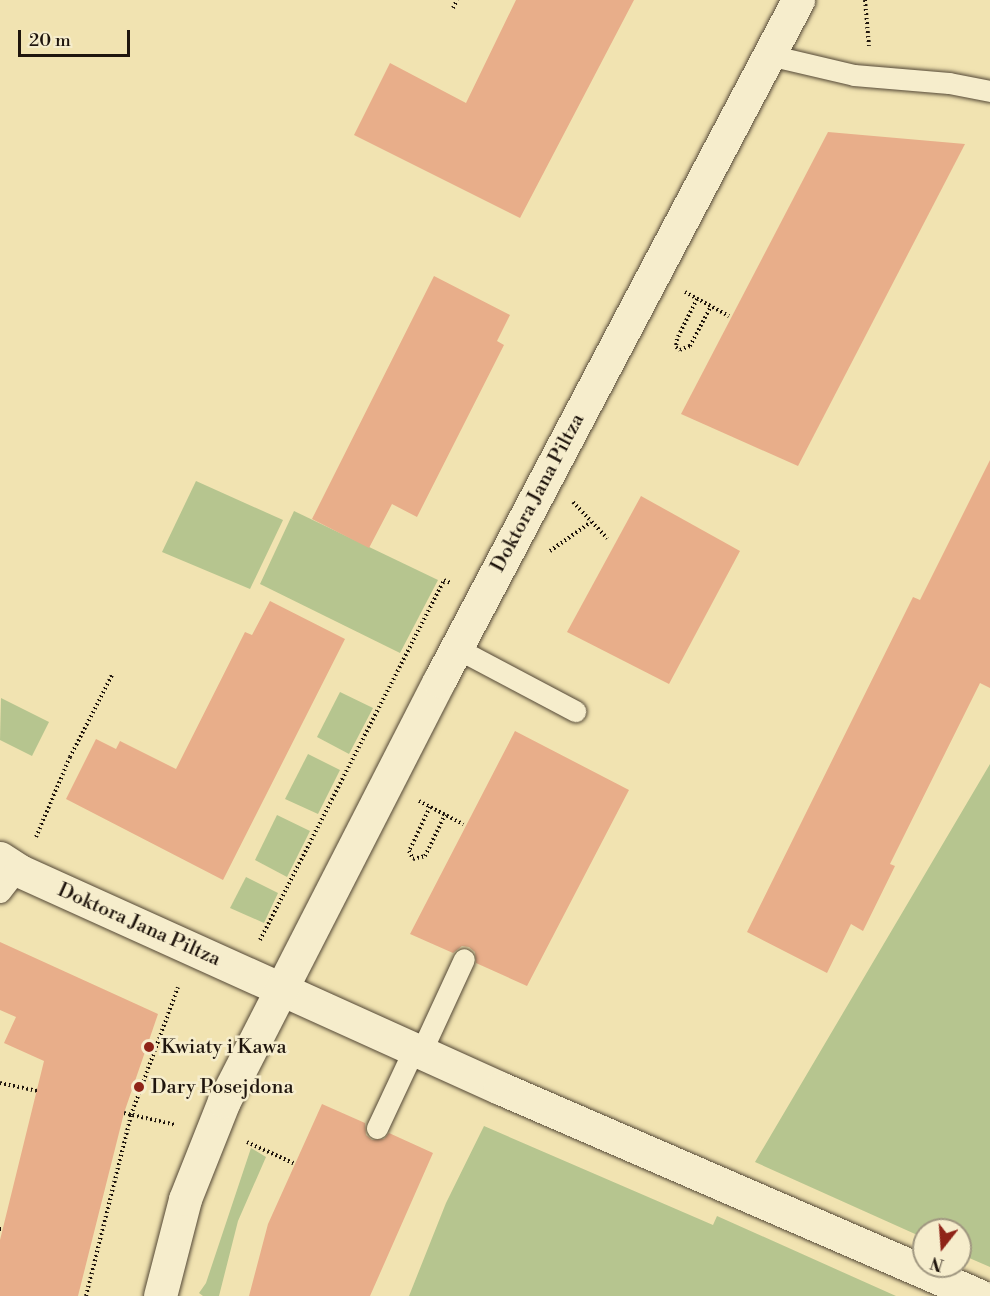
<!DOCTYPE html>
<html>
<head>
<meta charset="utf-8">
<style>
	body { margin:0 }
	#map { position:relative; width:990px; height:1296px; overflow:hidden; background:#f1e3b1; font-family:"Libre Bodoni",serif }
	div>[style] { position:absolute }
	.green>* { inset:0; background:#b6c58f }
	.building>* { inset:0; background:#e8ae8a }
	.path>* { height:4px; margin-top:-2px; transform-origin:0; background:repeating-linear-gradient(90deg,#1f150d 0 1.5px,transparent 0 4.5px) }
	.roads { filter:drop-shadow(0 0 2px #544836) drop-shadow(0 0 2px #544836) }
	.service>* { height:21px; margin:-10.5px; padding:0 10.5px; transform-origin:10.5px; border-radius:10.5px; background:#f6edcc }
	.minor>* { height:33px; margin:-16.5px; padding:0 16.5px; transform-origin:16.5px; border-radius:16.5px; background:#f6edcc }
	.dots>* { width:16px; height:16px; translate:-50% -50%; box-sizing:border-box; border:3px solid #f6edcc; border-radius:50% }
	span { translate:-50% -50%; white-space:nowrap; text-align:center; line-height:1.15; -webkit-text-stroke:5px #f6edcc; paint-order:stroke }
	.street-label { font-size:20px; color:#1f150d }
	.poi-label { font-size:20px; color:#1f150d }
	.left { translate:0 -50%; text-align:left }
	.north { position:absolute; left:912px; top:1218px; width:60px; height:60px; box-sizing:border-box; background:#f6edcc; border:2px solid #a09780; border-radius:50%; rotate:197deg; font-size:16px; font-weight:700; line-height:24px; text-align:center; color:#1f150d }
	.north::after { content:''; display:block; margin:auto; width:21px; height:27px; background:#8f2418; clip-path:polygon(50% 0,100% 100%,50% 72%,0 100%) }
	.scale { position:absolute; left:18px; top:30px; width:112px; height:27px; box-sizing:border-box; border:3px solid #1f150d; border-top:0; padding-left:8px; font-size:18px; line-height:21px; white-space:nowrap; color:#1f150d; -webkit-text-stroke:4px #f6edcc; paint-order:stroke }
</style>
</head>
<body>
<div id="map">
	<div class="green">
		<i style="clip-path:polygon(196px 481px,283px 520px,250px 589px,162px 552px)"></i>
		<i style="clip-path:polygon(294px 511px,438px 580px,400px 653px,260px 584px)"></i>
		<i style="clip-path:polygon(340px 692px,373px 708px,349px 754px,317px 737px)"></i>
		<i style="clip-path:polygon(1px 698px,49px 722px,32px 756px,0 740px)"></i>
		<i style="clip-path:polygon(308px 754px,340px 770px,318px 814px,285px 799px)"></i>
		<i style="clip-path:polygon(990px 764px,990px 1267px,960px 1254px,960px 1230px,924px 1230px,924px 1238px,755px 1162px)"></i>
		<i style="clip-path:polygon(277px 815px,310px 831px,287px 877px,255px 860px)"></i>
		<i style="clip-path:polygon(246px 877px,278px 893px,264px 923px,230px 908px)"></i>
		<i style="clip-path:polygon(484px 1126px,713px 1225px,717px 1216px,896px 1296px,409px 1296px,446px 1203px)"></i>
		<i style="clip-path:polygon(251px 1148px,266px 1157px,238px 1221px,219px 1296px,203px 1296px,199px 1293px,206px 1283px)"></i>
	</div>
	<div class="building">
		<i style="clip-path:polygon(516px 0,634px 0,520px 218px,354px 135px,390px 63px,466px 103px)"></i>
		<i style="clip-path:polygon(828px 132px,965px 144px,798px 466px,681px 414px)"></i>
		<i style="clip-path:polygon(434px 276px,510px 315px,497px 341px,504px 345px,417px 517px,392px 504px,369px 548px,312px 519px)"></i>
		<i style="clip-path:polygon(990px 460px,990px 688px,980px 683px,890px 864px,895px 866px,863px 931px,851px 924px,827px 973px,747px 932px,913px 597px,920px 600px)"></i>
		<i style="clip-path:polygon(641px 496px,740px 551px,669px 684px,567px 632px)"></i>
		<i style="clip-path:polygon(270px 601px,345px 639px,223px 880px,66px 799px,96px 739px,116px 749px,120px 741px,176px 769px,245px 632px,252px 635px)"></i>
		<i style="clip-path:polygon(515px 731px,629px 790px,527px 986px,476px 963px,475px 952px,469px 947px,462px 946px,453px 953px,410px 934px)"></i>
		<i style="clip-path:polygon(0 942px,158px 1014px,124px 1113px,78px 1296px,0 1296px,0 1240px,44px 1061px,4px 1043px,16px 1017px,0 1010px)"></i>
		<i style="clip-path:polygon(322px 1104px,365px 1123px,366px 1135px,372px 1140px,384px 1139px,389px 1133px,433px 1153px,370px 1296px,249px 1296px,268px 1224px)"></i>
	</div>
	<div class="path">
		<i style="left:865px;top:0;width:46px;rotate:85deg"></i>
		<i style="left:453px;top:8px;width:9px;rotate:-63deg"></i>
		<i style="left:685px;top:292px;width:50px;rotate:28.6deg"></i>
		<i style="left:697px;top:299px;width:45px;rotate:116.6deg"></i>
		<i style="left:677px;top:339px;width:8px;rotate:97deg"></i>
		<i style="left:676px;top:347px;width:5px;rotate:37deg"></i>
		<i style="left:680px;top:350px;width:11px;rotate:-22deg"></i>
		<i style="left:690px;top:346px;width:45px;rotate:-62.3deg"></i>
		<i style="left:573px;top:502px;width:50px;rotate:46.6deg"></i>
		<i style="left:550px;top:551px;width:50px;rotate:-35.3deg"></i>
		<i style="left:419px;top:801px;width:50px;rotate:27.6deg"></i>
		<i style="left:430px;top:807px;width:49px;rotate:115.5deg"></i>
		<i style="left:409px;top:851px;width:9px;rotate:63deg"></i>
		<i style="left:413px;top:859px;width:12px;rotate:-14deg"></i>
		<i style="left:425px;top:856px;width:46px;rotate:-64deg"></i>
		<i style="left:36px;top:837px;width:87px;rotate:-67deg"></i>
		<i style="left:70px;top:757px;width:92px;rotate:-62.9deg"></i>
		<i style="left:260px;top:940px;width:404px;rotate:-62.9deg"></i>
		<i style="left:444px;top:580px;width:8px;rotate:23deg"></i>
		<i style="left:0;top:1083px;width:38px;rotate:12deg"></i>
		<i style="left:124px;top:1113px;width:53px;rotate:13deg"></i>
		<i style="left:247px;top:1142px;width:51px;rotate:24.5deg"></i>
		<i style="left:0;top:1229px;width:3px"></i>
		<i style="left:86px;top:1296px;width:187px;rotate:-76deg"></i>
		<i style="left:131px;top:1115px;width:136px;rotate:-69.8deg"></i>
	</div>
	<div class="roads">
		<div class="service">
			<i style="left:769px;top:55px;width:87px;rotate:13.2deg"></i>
			<i style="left:854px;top:75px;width:95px;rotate:4.8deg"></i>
			<i style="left:949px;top:83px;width:42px;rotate:11deg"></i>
			<i style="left:456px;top:648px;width:135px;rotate:27.9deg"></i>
			<i style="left:0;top:892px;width:29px;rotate:-52deg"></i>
			<i style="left:421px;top:1052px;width:102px;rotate:-65.2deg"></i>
			<i style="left:377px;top:1128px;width:87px;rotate:-64.9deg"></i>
		</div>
		<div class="minor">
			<i style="left:0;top:858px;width:24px;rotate:33deg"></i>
			<i style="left:20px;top:871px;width:527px;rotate:24.33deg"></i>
			<i style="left:500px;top:1088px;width:523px;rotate:23.43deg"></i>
			<i style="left:160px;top:1296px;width:100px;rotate:-75.5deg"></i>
			<i style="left:185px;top:1199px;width:105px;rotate:-68.3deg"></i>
			<i style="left:224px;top:1101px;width:472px;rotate:-62.9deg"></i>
			<i style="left:439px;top:681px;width:770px;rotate:-62.2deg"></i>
		</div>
	</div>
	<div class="dots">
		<i style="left:149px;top:1047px;background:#8f2418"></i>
		<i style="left:139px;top:1087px;background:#8f2418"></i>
	</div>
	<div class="street-label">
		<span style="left:538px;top:493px;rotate:-62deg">Doktora Jana Piltza</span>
		<span style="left:139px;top:925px;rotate:24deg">Doktora Jana Piltza</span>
	</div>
	<div class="poi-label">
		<span class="left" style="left:161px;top:1047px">Kwiaty i Kawa</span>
		<span class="left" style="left:151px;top:1087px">Dary Posejdona</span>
	</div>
	<div class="north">N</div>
	<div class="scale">20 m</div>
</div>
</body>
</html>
